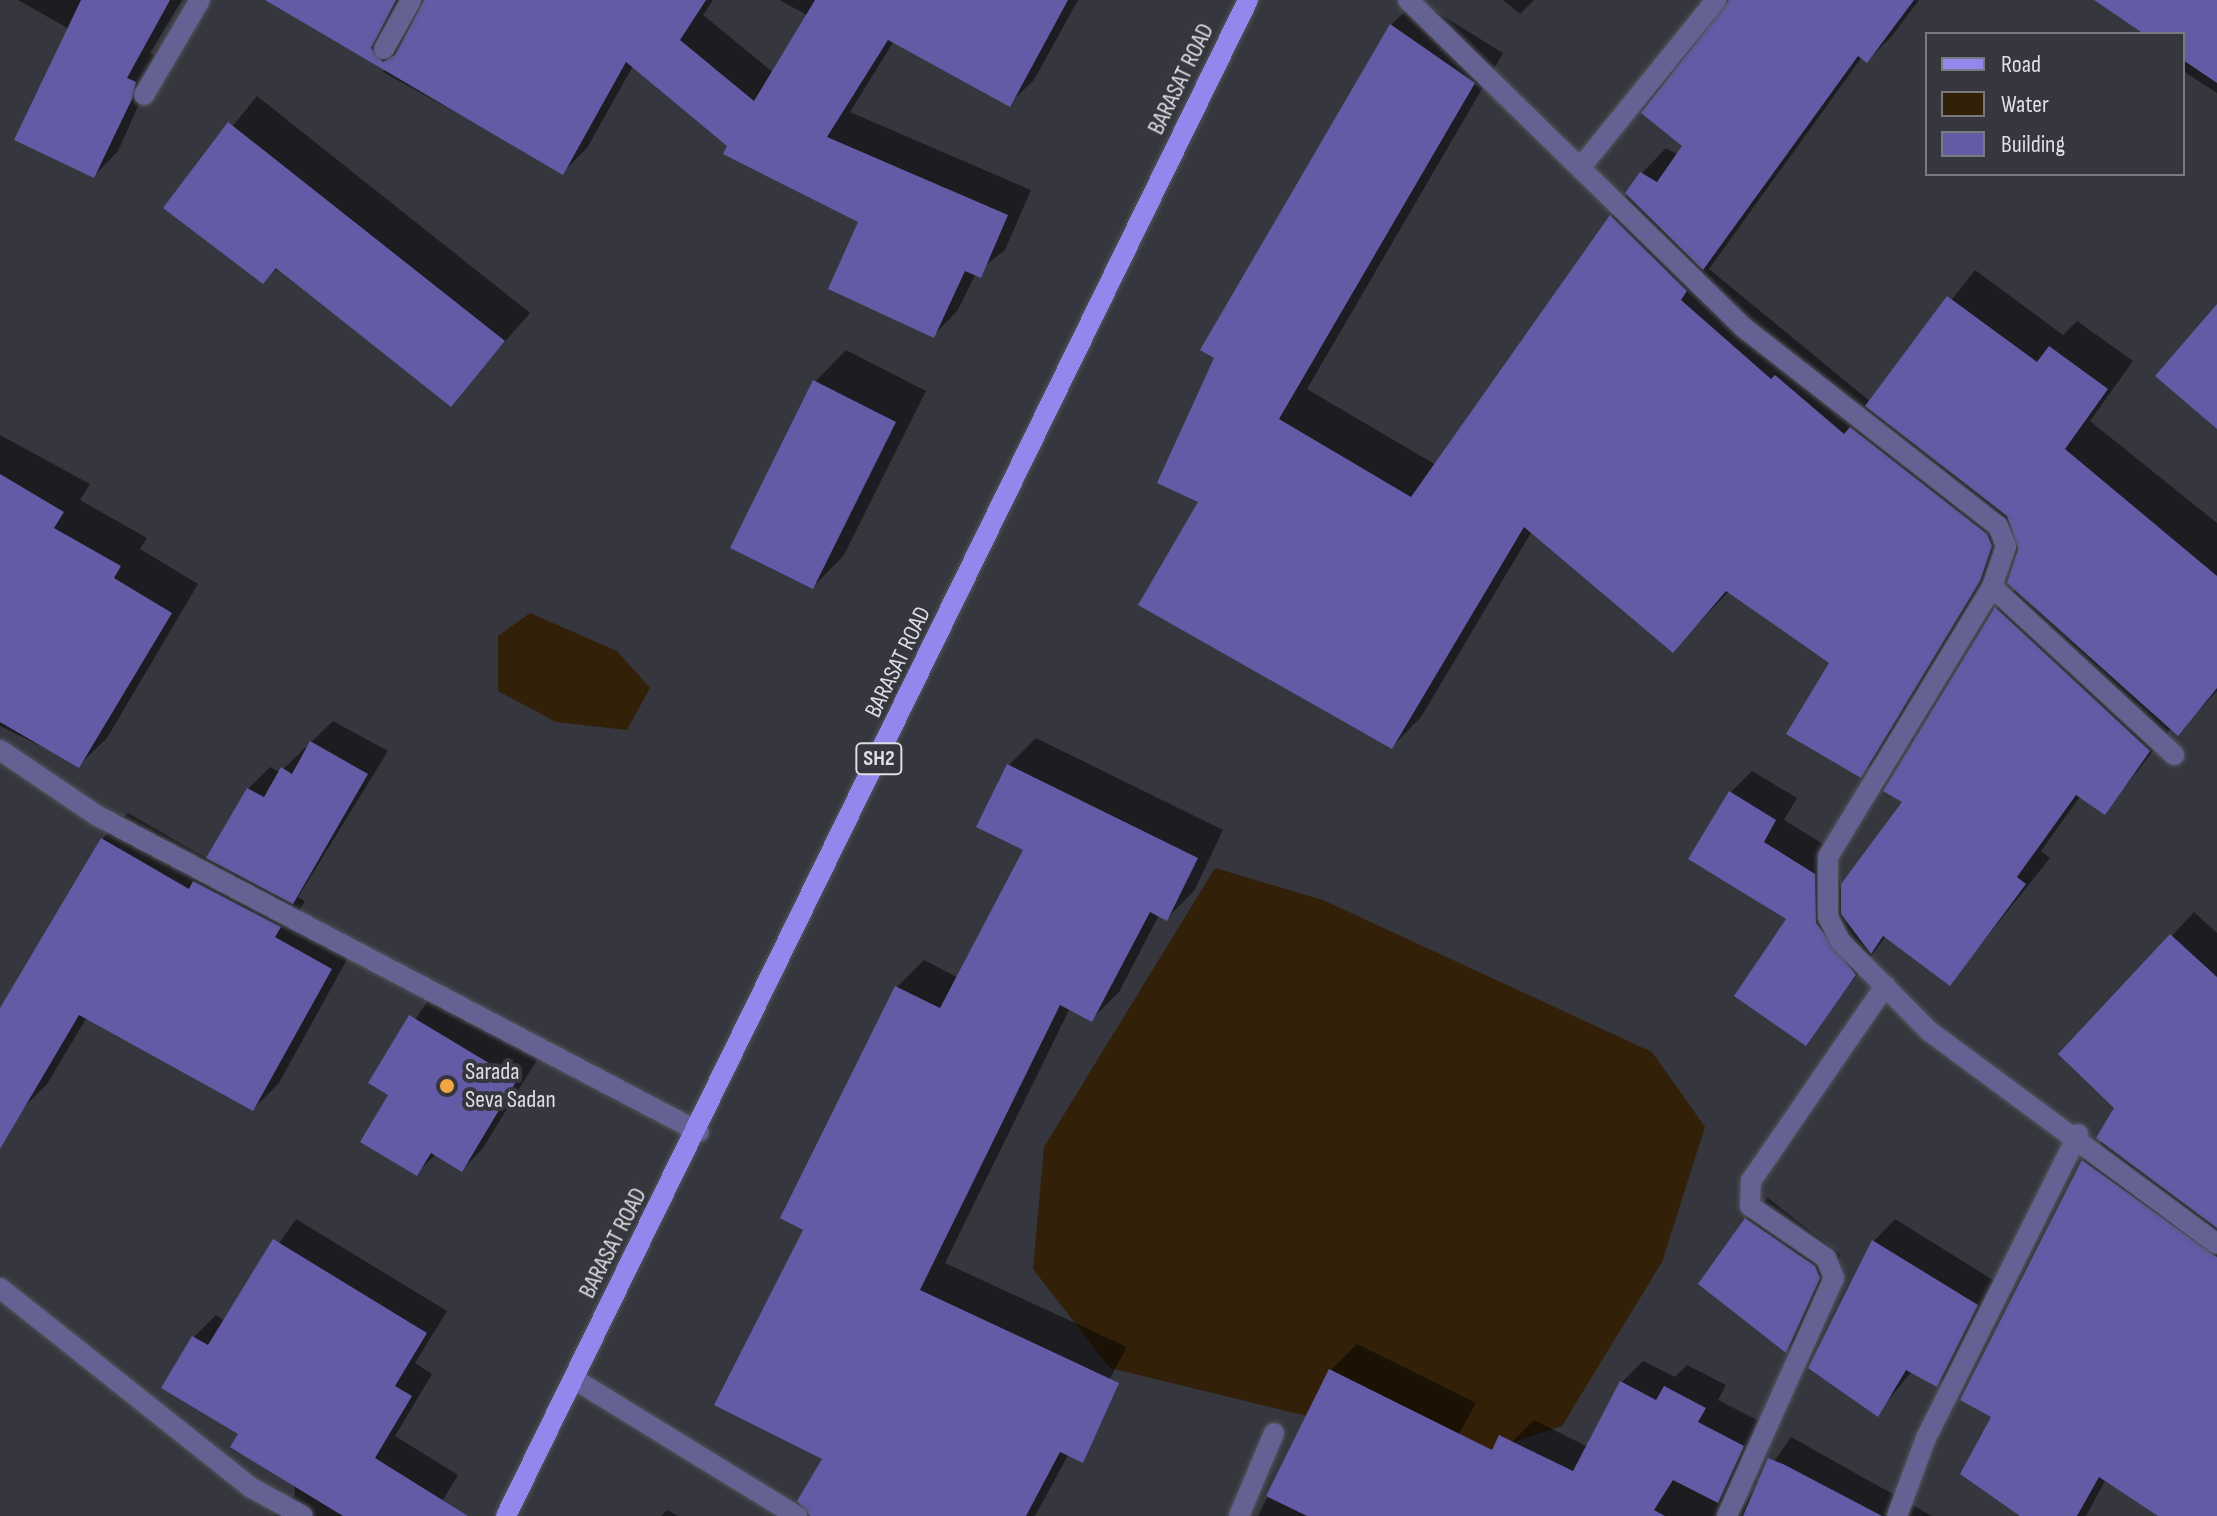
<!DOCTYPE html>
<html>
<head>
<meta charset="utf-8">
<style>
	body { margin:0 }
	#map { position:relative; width:2217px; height:1516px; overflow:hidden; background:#36363e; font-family:"Sofia Sans Condensed",sans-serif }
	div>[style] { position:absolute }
	.water>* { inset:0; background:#332009 }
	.shadow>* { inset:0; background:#0007 }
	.building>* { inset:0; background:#645ba6 }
	.roads { filter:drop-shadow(0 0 2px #54545c) drop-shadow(0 0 2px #54545c) }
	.street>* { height:20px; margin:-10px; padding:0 10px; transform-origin:10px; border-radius:10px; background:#646193 }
	.primary>* { height:20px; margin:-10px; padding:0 10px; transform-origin:10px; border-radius:10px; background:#9287ed }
	.dots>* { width:22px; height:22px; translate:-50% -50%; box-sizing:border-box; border:4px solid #36363e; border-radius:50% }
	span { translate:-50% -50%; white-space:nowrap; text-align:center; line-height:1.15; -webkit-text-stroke:8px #36363e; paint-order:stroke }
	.shield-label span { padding:2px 6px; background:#36363e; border:2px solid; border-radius:6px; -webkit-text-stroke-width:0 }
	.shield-label { font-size:22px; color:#dedee4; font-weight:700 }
	.street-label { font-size:24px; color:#dedee4 }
	.poi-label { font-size:24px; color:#dedee4 }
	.left { translate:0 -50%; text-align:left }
	.legend { position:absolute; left:1925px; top:32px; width:260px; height:144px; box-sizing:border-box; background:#36363e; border:2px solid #797980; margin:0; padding:10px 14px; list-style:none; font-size:24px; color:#dedee4 }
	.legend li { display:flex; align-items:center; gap:16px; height:40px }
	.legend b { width:40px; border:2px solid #797980 }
</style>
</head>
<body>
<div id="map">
	<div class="water">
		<i style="clip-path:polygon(530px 613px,617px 651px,650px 688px,627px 730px,556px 722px,498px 691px,498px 636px)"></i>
		<i style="clip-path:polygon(1215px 868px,1323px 900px,1652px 1052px,1705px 1127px,1662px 1262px,1562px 1426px,1471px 1456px,1110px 1368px,1033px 1269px,1044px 1147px)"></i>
	</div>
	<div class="shadow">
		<i style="clip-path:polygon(18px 0,182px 0,150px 53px,160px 57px,118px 151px,94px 176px,69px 29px)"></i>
		<i style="clip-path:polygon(278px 0,406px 0,396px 17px,403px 37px,424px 0,713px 0,703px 15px,774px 73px,809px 16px,779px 0,1078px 0,1034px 80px,1009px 104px,894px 41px,850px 112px,1031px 190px,1005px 250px,976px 273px,958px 310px,934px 335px,861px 221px,730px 145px,633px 66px,587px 148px,563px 172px,383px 72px,386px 66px)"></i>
		<i style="clip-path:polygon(1417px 0,1503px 53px,1307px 389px,1436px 465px,1642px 173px,1666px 148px,1678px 155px,1685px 145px,1735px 0,1919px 0,1892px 36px,1867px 61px,1862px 57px,1709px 269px,1871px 402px,1975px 270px,2063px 335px,2077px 321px,2133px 361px,2090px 421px,2217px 523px,2217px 691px,2178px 733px,2172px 727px,2105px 812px,2081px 795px,2041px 851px,2050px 858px,1950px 983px,1886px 936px,1806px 1043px,1789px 919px,1730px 793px,1752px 771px,1797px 798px,1784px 820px,1836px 852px,1843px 908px,1905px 802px,1996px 609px,2016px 589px,2015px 533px,1890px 745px,1861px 775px,1831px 662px,1729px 591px,1672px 651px,1532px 531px,1421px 717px,1392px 747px,1201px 501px,1391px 25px)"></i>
		<i style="clip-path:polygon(1503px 0,1534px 0,1520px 14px)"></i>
		<i style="clip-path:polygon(2097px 0,2217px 0,2217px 93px,2183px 71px,2183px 34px,2148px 34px)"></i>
		<i style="clip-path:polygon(257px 96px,530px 313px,451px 404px,278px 267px,263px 282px,166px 208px)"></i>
		<i style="clip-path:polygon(846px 350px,926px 391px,844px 555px,813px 587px,815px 382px)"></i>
		<i style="clip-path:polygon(0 435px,90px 484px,80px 500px,147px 538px,140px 549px,198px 584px,107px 738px,79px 765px,0 726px)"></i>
		<i style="clip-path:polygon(333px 721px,388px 751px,298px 897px,305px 901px,299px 911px,356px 943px,279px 1083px,253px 1109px,87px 1017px,47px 1084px,21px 1110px,0 1097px,0 1012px,102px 839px,128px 813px,208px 859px,248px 789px,270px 767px,280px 772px)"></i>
		<i style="clip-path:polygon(1036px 738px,1223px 830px,1194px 891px,1167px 918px,1159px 915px,1119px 992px,1092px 1019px,1070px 1008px,945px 1263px,1127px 1347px,1035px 1516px,825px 1516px,805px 1229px,897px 987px,924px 960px,959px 978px,1026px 849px,1009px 765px)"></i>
		<i style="clip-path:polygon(2194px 912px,2217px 933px,2217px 1516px,2161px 1516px,2106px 1479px,2086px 1516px,2024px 1516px,1994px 1416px,2083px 1161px,2103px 1141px,2117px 1108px,2061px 1054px)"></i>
		<i style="clip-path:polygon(433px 994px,538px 1058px,483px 1148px,462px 1170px,436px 1154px,417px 1173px,391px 1094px,371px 1082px)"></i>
		<i style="clip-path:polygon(1768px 1198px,1841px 1255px,1807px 1329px,1786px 1351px,1746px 1219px)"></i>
		<i style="clip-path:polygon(296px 1219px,447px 1311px,415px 1363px,432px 1374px,395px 1436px,458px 1475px,433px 1516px,274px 1516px,295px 1495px,294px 1484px,241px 1434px,164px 1387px,194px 1337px,216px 1315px,225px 1321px)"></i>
		<i style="clip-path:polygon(1895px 1219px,1998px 1283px,1958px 1363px,1937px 1385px,1912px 1371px,1877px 1414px,1810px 1368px,1874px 1241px)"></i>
		<i style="clip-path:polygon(1357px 1344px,1476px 1403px,1413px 1516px,1258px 1516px,1330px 1371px)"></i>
		<i style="clip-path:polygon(1643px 1361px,1675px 1377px,1687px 1365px,1726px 1385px,1718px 1400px,1765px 1424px,1736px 1488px,1743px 1507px,1791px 1437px,1932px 1516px,1483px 1516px,1512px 1442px,1534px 1420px,1588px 1447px,1622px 1382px)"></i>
		<i style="clip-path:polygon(667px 1510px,678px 1516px,661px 1516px)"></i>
	</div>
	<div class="building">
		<i style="clip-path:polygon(81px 0,170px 0,127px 78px,136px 82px,132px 99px,94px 178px,14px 140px)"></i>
		<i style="clip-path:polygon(265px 0,396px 0,371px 48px,383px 62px,395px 55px,424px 0,706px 0,680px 40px,754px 101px,815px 0,1068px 0,1010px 107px,888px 40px,827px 137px,1008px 215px,981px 278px,965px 271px,934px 338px,828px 289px,858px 222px,723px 154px,727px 146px,626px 62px,563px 175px)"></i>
		<i style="clip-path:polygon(1729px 0,1914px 0,1867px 63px,1858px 56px,1703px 270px,1625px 193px,1640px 172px,1657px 182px,1682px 146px,1641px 113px)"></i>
		<i style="clip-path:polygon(2094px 0,2217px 0,2217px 83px,2183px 60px,2183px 34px,2144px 34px)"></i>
		<i style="clip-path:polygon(1390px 24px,1475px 83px,1279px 419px,1411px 497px,1610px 215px,1687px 291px,1681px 300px,1771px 379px,1775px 375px,1844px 434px,1850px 427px,1987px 534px,1992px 546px,1980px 581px,1861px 778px,1786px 734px,1829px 663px,1726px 591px,1673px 653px,1524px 527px,1392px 749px,1138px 605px,1198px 502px,1157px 483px,1214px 358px,1200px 350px)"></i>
		<i style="clip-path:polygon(228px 122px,505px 341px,451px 407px,276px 268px,263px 284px,163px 208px)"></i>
		<i style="clip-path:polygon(1947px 296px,2037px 362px,2049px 346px,2108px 389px,2065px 449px,2217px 576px,2217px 688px,2178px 736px,2007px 583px,2018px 549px,2007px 516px,1865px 406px)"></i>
		<i style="clip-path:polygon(2217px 304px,2217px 429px,2155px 376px)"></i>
		<i style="clip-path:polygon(813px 380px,896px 422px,813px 589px,730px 548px)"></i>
		<i style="clip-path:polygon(0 474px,64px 512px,54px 528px,121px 566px,114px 578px,172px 613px,79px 768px,0 722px)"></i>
		<i style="clip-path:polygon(1995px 607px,2150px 751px,2105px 815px,2076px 795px,2017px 877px,2026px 884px,1950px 986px,1883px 936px,1871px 954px,1841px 914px,1841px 884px,1902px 802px,1883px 791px)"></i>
		<i style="clip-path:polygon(310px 741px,368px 774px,293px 904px,206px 858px,247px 788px,264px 797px,281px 767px,292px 774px)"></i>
		<i style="clip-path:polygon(1007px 764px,1198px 858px,1167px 921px,1150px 912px,1092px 1022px,1060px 1005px,920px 1290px,1119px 1383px,1083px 1463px,1060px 1452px,1026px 1516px,810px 1516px,797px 1501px,822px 1459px,714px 1405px,803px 1230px,780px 1218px,895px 986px,940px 1008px,1023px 850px,976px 827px)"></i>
		<i style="clip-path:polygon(1729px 791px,1776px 820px,1764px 842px,1815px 874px,1816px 923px,1856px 975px,1806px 1046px,1734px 996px,1786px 919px,1688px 859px)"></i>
		<i style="clip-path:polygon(101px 838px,189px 889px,193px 881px,281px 927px,275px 937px,332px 969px,253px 1111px,79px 1015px,0 1149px,0 1008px)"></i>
		<i style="clip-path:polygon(2170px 934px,2217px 977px,2217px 1228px,2096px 1138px,2114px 1108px,2058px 1054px)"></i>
		<i style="clip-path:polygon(409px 1015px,517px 1080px,462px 1172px,431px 1153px,417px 1176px,360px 1142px,388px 1095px,368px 1083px)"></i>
		<i style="clip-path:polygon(2082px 1160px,2217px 1257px,2217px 1516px,2158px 1516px,2099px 1477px,2077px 1516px,2020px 1516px,1960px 1474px,1991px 1417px,1960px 1400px)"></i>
		<i style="clip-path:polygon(1745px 1218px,1815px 1266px,1820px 1278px,1786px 1353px,1698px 1284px)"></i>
		<i style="clip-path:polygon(273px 1239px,427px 1333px,395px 1386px,412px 1396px,375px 1458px,468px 1516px,343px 1516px,230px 1447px,238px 1434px,161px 1388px,192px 1336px,208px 1345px)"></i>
		<i style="clip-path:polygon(1872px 1240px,1978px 1305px,1937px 1387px,1906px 1370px,1878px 1417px,1808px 1368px)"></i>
		<i style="clip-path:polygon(1329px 1369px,1492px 1450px,1499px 1435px,1573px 1471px,1620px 1381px,1656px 1400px,1664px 1386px,1706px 1408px,1698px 1422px,1744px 1446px,1718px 1503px,1673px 1480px,1654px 1510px,1665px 1516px,1307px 1516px,1266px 1496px)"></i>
		<i style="clip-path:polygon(1768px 1458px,1785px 1465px,1882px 1516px,1743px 1516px)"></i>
	</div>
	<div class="roads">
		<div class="street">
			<i style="left:1408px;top:0;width:468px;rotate:44.3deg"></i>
			<i style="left:1743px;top:327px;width:323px;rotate:38deg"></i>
			<i style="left:1998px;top:526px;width:22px;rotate:68deg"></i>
			<i style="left:2006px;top:546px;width:43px;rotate:108.9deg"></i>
			<i style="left:1992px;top:587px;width:316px;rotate:121.3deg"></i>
			<i style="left:1828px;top:857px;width:60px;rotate:90deg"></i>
			<i style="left:1828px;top:917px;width:27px;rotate:63deg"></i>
			<i style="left:1840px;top:941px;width:127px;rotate:45.3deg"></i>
			<i style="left:1929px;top:1031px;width:358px;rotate:36.5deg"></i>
			<i style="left:384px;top:49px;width:56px;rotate:-61.1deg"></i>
			<i style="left:144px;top:95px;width:110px;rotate:-59.5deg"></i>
			<i style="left:1581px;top:167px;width:215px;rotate:-51deg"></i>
			<i style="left:1992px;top:587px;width:248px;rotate:42.7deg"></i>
			<i style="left:0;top:750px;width:116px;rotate:34.1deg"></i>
			<i style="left:96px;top:815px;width:681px;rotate:27.73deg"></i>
			<i style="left:0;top:1288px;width:320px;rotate:38.5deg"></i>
			<i style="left:250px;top:1487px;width:60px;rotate:28.7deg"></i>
			<i style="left:574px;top:1379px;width:262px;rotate:31.6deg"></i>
			<i style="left:1239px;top:1516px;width:90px;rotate:-67.1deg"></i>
			<i style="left:1727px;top:1516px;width:261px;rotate:-65.8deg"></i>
			<i style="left:1834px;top:1278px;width:22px;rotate:-112deg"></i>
			<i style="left:1826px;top:1258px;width:92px;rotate:-145.6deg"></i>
			<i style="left:1750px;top:1206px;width:25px;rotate:-88deg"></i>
			<i style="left:1751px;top:1181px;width:237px;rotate:-55.5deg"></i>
			<i style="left:1897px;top:1516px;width:83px;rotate:-69.6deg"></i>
			<i style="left:1926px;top:1438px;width:340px;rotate:-63.4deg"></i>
		</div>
		<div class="primary">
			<i style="left:506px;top:1516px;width:1688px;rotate:-63.92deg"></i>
		</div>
	</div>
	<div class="dots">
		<i style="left:447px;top:1086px;background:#f2a541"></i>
	</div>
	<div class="shield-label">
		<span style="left:879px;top:759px">SH2</span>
	</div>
	<div class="street-label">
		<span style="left:1181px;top:79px;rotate:-64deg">BARASAT ROAD</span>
		<span style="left:898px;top:662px;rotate:-64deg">BARASAT ROAD</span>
		<span style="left:613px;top:1243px;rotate:-63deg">BARASAT ROAD</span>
	</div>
	<div class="poi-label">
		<span class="left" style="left:465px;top:1086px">Sarada<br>Seva Sadan</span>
	</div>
	<ul class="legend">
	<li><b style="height:10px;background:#9287ed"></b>Road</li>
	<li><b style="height:22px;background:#332009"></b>Water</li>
	<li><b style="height:22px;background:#645ba6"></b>Building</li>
	</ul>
</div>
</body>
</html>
